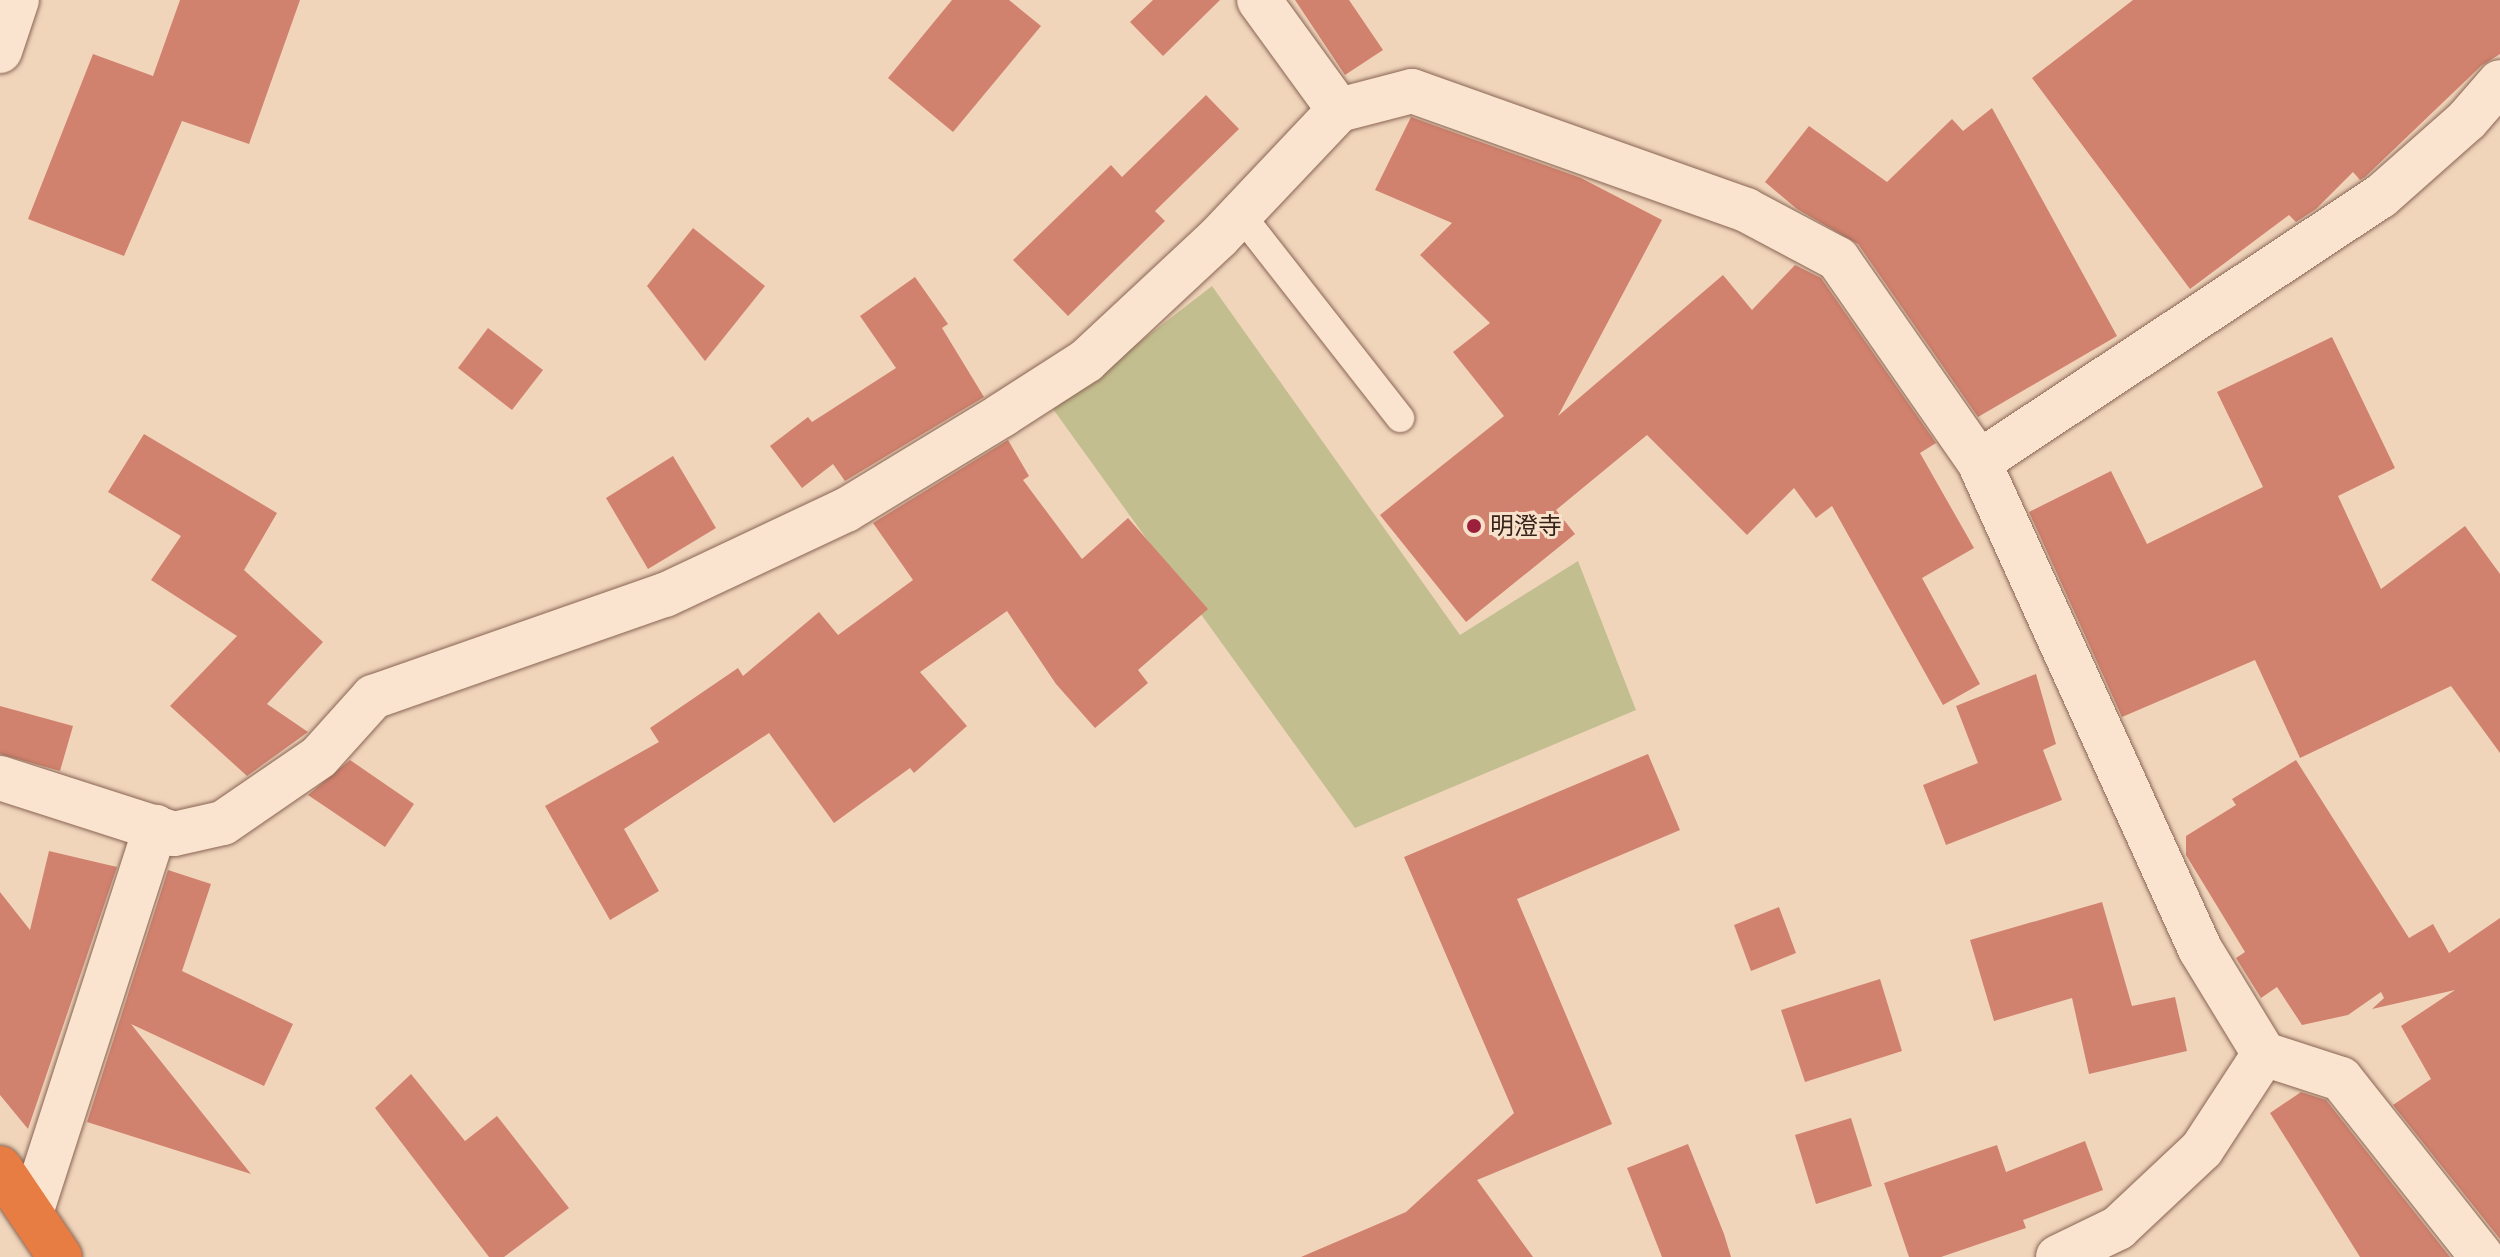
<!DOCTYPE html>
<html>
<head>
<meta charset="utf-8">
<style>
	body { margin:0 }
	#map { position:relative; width:2500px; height:1257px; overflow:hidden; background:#f0d5bb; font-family:Lora,"Noto Sans JP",serif }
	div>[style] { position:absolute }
	.cemetery>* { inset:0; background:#c3be8f }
	.building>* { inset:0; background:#d1826e }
	.roads { filter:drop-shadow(0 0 2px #896554) drop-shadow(0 0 2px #896554) }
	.lane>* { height:28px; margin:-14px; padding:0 14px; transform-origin:14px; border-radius:14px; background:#fbe4cf }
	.street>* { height:44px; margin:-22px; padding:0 22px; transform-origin:22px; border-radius:22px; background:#fbe4cf }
	.highway>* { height:44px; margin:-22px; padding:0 22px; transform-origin:22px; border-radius:22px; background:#e87d44 }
	.dots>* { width:22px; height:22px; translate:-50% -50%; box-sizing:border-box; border:4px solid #f7e1cb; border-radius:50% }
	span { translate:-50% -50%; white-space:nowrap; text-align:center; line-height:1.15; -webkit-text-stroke:6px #f7e1cb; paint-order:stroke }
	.poi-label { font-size:24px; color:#37221a }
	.left { translate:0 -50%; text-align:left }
</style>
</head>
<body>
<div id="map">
	<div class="cemetery">
		<i style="clip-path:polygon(1212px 286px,1460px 635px,1578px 561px,1636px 710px,1355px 828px,1053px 409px)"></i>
	</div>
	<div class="building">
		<i style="clip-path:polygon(180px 0,300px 0,249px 144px,182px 121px,124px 256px,28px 219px,93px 54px,153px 76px)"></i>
		<i style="clip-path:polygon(952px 0,1009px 0,1041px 26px,953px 132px,888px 78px)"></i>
		<i style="clip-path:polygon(1153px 0,1220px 0,1163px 56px,1130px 22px)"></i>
		<i style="clip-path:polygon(1295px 0,1349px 0,1383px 50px,1345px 75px)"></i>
		<i style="clip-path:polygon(2133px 0,2500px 0,2500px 54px,2481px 66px,2365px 177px,2360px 180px,2353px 172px,2316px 209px,2296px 222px,2289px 215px,2190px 289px,2032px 78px)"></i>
		<i style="clip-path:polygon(1206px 95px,1239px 129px,1155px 211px,1165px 221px,1068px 316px,1013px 260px,1111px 165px,1122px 177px)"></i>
		<i style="clip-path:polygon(1992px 108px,2117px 336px,1978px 417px,1858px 244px,1797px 209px,1765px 182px,1809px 126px,1887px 182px,1952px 119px,1963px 131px)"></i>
		<i style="clip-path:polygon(1411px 117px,1581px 178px,1662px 220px,1558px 416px,1723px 275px,1752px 310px,1795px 265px,1821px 278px,1936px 443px,1920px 453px,1974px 548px,1922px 578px,1980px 684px,1943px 705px,1832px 506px,1816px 518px,1794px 488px,1747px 535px,1647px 435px,1556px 510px,1575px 534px,1466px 622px,1380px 515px,1504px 416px,1453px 352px,1490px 323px,1420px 255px,1452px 223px,1375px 190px)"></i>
		<i style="clip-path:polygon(693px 228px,765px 286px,705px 361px,647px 286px)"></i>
		<i style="clip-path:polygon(915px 277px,948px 324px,942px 328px,984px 397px,845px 481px,833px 464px,802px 488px,770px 446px,808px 417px,812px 422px,896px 368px,860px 316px)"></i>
		<i style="clip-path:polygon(488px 328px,543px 370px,512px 410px,458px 368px)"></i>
		<i style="clip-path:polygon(2332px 337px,2395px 468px,2338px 496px,2381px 589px,2465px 526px,2500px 574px,2500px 753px,2451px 686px,2300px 758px,2255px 660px,2122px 717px,2029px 512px,2111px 471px,2147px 544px,2263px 487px,2217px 392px)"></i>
		<i style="clip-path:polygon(144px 434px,277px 513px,244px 570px,323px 642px,267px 704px,308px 732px,247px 776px,170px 706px,237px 636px,151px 580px,181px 536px,108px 492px)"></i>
		<i style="clip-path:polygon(1008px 440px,1029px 476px,1023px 480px,1082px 559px,1128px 518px,1208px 609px,1138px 670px,1148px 683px,1095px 728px,1056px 684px,1007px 611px,920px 672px,967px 726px,914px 773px,910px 768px,834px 823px,769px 733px,624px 829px,659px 891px,610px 920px,545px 806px,659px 742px,650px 728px,738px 668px,743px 676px,819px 612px,838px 635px,913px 580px,873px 523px)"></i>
		<i style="clip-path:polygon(673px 456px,716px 528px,648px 569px,606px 498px)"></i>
		<i style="clip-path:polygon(2036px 674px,2056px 744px,2043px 750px,2062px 800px,1946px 845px,1923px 785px,1978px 763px,1956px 706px)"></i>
		<i style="clip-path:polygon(0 706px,73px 726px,60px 771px,0 754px)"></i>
		<i style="clip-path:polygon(1648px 754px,1680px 830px,1517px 899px,1612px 1124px,1477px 1180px,1533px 1257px,1301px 1257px,1406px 1212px,1514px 1113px,1404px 857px)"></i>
		<i style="clip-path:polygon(350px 760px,414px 804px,385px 847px,308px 795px)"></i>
		<i style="clip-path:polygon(2296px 760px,2409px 938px,2433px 924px,2449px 953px,2500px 918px,2500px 1239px,2393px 1105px,2431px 1079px,2401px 1026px,2455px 990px,2372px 1009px,2384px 998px,2381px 992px,2348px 1015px,2302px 1025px,2277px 987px,2261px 998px,2236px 958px,2245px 952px,2186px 855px,2186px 836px,2236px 805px,2232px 799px)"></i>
		<i style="clip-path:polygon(49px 851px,117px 867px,28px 1129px,0 1095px,0 892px,30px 930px)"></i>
		<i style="clip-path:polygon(168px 870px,211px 884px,182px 971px,293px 1024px,264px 1086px,131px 1024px,251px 1174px,87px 1122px)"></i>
		<i style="clip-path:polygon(2102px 902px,2132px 1006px,2175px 997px,2187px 1051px,2089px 1074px,2072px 998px,1994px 1021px,1970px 940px)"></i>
		<i style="clip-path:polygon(1779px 907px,1796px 953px,1751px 971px,1734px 925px)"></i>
		<i style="clip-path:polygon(1880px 979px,1902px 1051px,1805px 1082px,1781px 1010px)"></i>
		<i style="clip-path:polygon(411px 1074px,465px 1141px,497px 1116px,569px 1208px,504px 1257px,489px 1257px,375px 1108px)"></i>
		<i style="clip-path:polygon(2301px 1092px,2326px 1100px,2450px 1257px,2360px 1257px,2270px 1113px)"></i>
		<i style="clip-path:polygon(1851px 1118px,1872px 1186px,1816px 1204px,1795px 1135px)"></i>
		<i style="clip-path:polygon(2085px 1141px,2103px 1190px,2023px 1220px,2026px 1228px,1941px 1257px,1909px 1257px,1884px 1183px,1997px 1145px,2006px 1172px)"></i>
		<i style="clip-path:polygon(1688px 1144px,1724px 1234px,1731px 1257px,1662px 1257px,1627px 1168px)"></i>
	</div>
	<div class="roads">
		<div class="lane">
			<i style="left:1241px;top:215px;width:258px;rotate:51.9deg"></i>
		</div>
		<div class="street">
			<i style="left:1259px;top:0;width:136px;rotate:54deg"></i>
			<i style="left:0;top:51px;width:54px;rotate:-71.6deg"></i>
			<i style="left:1979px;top:462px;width:481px;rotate:-33.5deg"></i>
			<i style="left:2380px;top:197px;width:116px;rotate:-41.5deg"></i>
			<i style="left:2467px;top:120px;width:50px;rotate:-49deg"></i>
			<i style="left:0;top:778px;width:183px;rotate:17.8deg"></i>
			<i style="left:174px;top:834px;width:50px;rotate:-12.7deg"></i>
			<i style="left:223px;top:823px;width:116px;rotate:-34.5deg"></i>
			<i style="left:319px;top:757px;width:81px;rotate:-48deg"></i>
			<i style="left:373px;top:697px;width:309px;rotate:-19.3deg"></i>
			<i style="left:665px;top:595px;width:200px;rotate:-25.2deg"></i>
			<i style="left:846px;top:510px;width:183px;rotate:-31.3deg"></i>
			<i style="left:1002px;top:415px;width:100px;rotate:-32.7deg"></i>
			<i style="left:1086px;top:361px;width:180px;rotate:-43deg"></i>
			<i style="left:1218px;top:238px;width:176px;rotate:-46.6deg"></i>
			<i style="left:1339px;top:110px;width:75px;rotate:-14.6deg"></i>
			<i style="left:1412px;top:91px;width:355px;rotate:19.6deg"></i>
			<i style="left:1746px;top:210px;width:104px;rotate:28deg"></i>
			<i style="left:1838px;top:259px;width:247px;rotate:55.2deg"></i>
			<i style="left:1979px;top:462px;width:535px;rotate:65.59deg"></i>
			<i style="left:2200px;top:949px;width:123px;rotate:58.6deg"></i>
			<i style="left:2264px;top:1054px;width:81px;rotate:18deg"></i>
			<i style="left:2341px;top:1079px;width:227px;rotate:51.6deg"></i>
			<i style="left:31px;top:1213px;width:406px;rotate:-72.1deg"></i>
			<i style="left:2058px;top:1257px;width:67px;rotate:-25.8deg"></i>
			<i style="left:2118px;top:1228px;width:115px;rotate:-43.2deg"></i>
			<i style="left:2202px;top:1149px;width:113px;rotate:-56.9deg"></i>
		</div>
		<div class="highway">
			<i style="left:0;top:1168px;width:107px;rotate:56deg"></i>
		</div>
	</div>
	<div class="dots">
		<i style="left:1474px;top:526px;background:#9c203c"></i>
	</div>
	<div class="poi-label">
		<span class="left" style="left:1490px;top:526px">明澄寺</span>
	</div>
</div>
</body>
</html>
